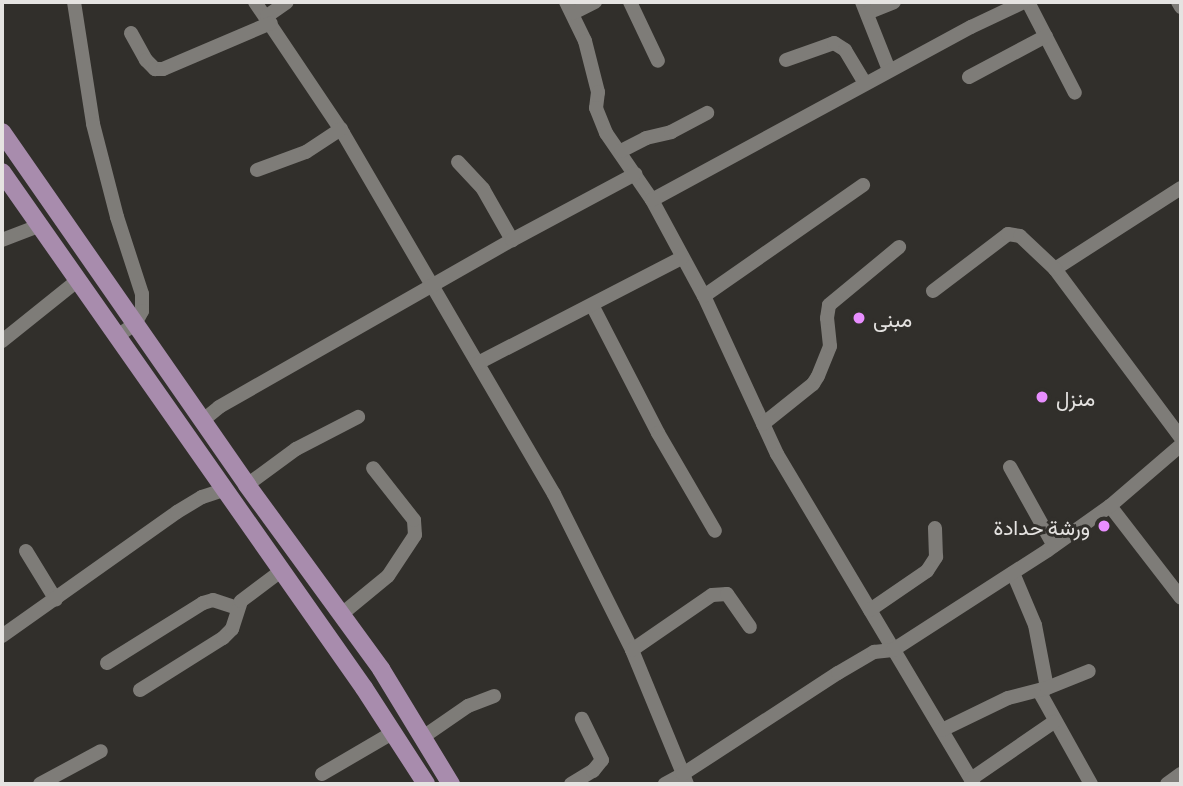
<!DOCTYPE html>
<html>
<head>
<meta charset="utf-8">
<style>
	body { margin:0 }
	#map { position:relative; width:1183px; height:786px; overflow:hidden; background:#312f2b; font-family:Literata,Vazirmatn,serif }
	div>[style] { position:absolute }
	.minor>* { height:14px; margin:-7px; padding:0 7px; transform-origin:7px; border-radius:7px; background:#7e7c78 }
	.major>* { height:18px; margin:-9px; padding:0 9px; transform-origin:9px; border-radius:9px; background:#a88cad }
	.dots>* { width:19px; height:19px; translate:-50% -50%; box-sizing:border-box; border:4px solid #312f2b; border-radius:50% }
	span { translate:-50% -50%; white-space:nowrap; text-align:center; line-height:1.15; -webkit-text-stroke:6px #312f2b; paint-order:stroke }
	.poi-label { font-size:21px; color:#e5e3e1 }
	.left { translate:0 -50%; text-align:left }
	.right { translate:-100% -50%; text-align:right }
	.frame { position:absolute; inset:0; border:4px solid #e5e3e1; pointer-events:none }
</style>
</head>
<body>
<div id="map">
	<div class="minor">
		<i style="left:74px;top:2px;width:123px;rotate:81.1deg"></i>
		<i style="left:93px;top:124px;width:96px;rotate:75.5deg"></i>
		<i style="left:117px;top:217px;width:81px;rotate:72deg"></i>
		<i style="left:142px;top:294px;width:17px;rotate:90deg"></i>
		<i style="left:142px;top:311px;width:15px;rotate:118deg"></i>
		<i style="left:135px;top:324px;width:23px;rotate:146deg"></i>
		<i style="left:255px;top:2px;width:158px;rotate:56.1deg"></i>
		<i style="left:343px;top:133px;width:418px;rotate:59.7deg"></i>
		<i style="left:554px;top:494px;width:174px;rotate:63.4deg"></i>
		<i style="left:632px;top:650px;width:134px;rotate:67.6deg"></i>
		<i style="left:683px;top:774px;width:21px;rotate:151deg"></i>
		<i style="left:566px;top:2px;width:43px;rotate:64deg"></i>
		<i style="left:585px;top:41px;width:53px;rotate:75.7deg"></i>
		<i style="left:598px;top:92px;width:16px;rotate:97deg"></i>
		<i style="left:596px;top:108px;width:27px;rotate:68deg"></i>
		<i style="left:606px;top:133px;width:81px;rotate:55.5deg"></i>
		<i style="left:652px;top:200px;width:109px;rotate:61.6deg"></i>
		<i style="left:704px;top:296px;width:174px;rotate:65.2deg"></i>
		<i style="left:777px;top:454px;width:384px;rotate:59.2deg"></i>
		<i style="left:630px;top:2px;width:65px;rotate:64.6deg"></i>
		<i style="left:862px;top:2px;width:73px;rotate:68.3deg"></i>
		<i style="left:1028px;top:2px;width:102px;rotate:62.7deg"></i>
		<i style="left:1178px;top:2px;width:6px;rotate:59deg"></i>
		<i style="left:573px;top:13px;width:25px;rotate:-27deg"></i>
		<i style="left:867px;top:13px;width:29px;rotate:-22deg"></i>
		<i style="left:267px;top:16px;width:24px;rotate:-35deg"></i>
		<i style="left:131px;top:33px;width:31px;rotate:61deg"></i>
		<i style="left:146px;top:60px;width:13px;rotate:45deg"></i>
		<i style="left:155px;top:69px;width:8px"></i>
		<i style="left:163px;top:69px;width:117px;rotate:-23.1deg"></i>
		<i style="left:786px;top:60px;width:51px;rotate:-19.5deg"></i>
		<i style="left:834px;top:43px;width:13px;rotate:32deg"></i>
		<i style="left:845px;top:50px;width:39px;rotate:59deg"></i>
		<i style="left:969px;top:77px;width:87px;rotate:-28deg"></i>
		<i style="left:621px;top:151px;width:28px;rotate:-27deg"></i>
		<i style="left:646px;top:138px;width:26px;rotate:-13deg"></i>
		<i style="left:671px;top:132px;width:41px;rotate:-27.8deg"></i>
		<i style="left:458px;top:162px;width:37px;rotate:47deg"></i>
		<i style="left:483px;top:189px;width:59px;rotate:60.4deg"></i>
		<i style="left:257px;top:170px;width:52px;rotate:-20.2deg"></i>
		<i style="left:306px;top:152px;width:42px;rotate:-33.3deg"></i>
		<i style="left:1181px;top:188px;width:150px;rotate:147.3deg"></i>
		<i style="left:1055px;top:269px;width:211px;rotate:53.3deg"></i>
		<i style="left:652px;top:200px;width:363px;rotate:-28.5deg"></i>
		<i style="left:971px;top:27px;width:59px;rotate:-25.3deg"></i>
		<i style="left:2px;top:240px;width:39px;rotate:-21deg"></i>
		<i style="left:933px;top:291px;width:94px;rotate:-37.2deg"></i>
		<i style="left:1008px;top:234px;width:12px;rotate:9deg"></i>
		<i style="left:1020px;top:236px;width:48px;rotate:43.3deg"></i>
		<i style="left:704px;top:296px;width:194px;rotate:-34.9deg"></i>
		<i style="left:592px;top:305px;width:144px;rotate:62.7deg"></i>
		<i style="left:658px;top:433px;width:113px;rotate:59.8deg"></i>
		<i style="left:2px;top:341px;width:96px;rotate:-38.7deg"></i>
		<i style="left:478px;top:363px;width:229px;rotate:-27.3deg"></i>
		<i style="left:202px;top:421px;width:22px;rotate:-39deg"></i>
		<i style="left:219px;top:407px;width:337px;rotate:-29.7deg"></i>
		<i style="left:512px;top:240px;width:140px;rotate:-28.2deg"></i>
		<i style="left:763px;top:424px;width:64px;rotate:-38.7deg"></i>
		<i style="left:813px;top:384px;width:9px;rotate:-58deg"></i>
		<i style="left:818px;top:376px;width:32px;rotate:-68deg"></i>
		<i style="left:830px;top:346px;width:28px;rotate:-96deg"></i>
		<i style="left:827px;top:318px;width:13px;rotate:-81deg"></i>
		<i style="left:829px;top:305px;width:91px;rotate:-39.6deg"></i>
		<i style="left:1010px;top:467px;width:90px;rotate:60.9deg"></i>
		<i style="left:247px;top:485px;width:61px;rotate:-36.3deg"></i>
		<i style="left:296px;top:449px;width:70px;rotate:-27.3deg"></i>
		<i style="left:1110px;top:506px;width:116px;rotate:52.3deg"></i>
		<i style="left:26px;top:551px;width:57px;rotate:58.5deg"></i>
		<i style="left:1013px;top:573px;width:56px;rotate:67.1deg"></i>
		<i style="left:1035px;top:625px;width:64px;rotate:79.2deg"></i>
		<i style="left:870px;top:610px;width:69px;rotate:-34.4deg"></i>
		<i style="left:927px;top:571px;width:17px;rotate:-57deg"></i>
		<i style="left:936px;top:557px;width:29px;rotate:-92deg"></i>
		<i style="left:343px;top:613px;width:58px;rotate:-39.4deg"></i>
		<i style="left:388px;top:576px;width:49px;rotate:-56.6deg"></i>
		<i style="left:415px;top:535px;width:15px;rotate:-94deg"></i>
		<i style="left:414px;top:520px;width:66px;rotate:-128.3deg"></i>
		<i style="left:2px;top:636px;width:214px;rotate:-35.3deg"></i>
		<i style="left:177px;top:512px;width:29px;rotate:-31deg"></i>
		<i style="left:202px;top:497px;width:23px;rotate:-18deg"></i>
		<i style="left:632px;top:650px;width:97px;rotate:-34.5deg"></i>
		<i style="left:712px;top:595px;width:15px;rotate:-4deg"></i>
		<i style="left:727px;top:594px;width:40px;rotate:55.1deg"></i>
		<i style="left:107px;top:663px;width:113px;rotate:-32deg"></i>
		<i style="left:203px;top:603px;width:10px;rotate:-17deg"></i>
		<i style="left:213px;top:600px;width:26px;rotate:18deg"></i>
		<i style="left:140px;top:690px;width:98px;rotate:-32.1deg"></i>
		<i style="left:223px;top:638px;width:13px;rotate:-45deg"></i>
		<i style="left:232px;top:629px;width:29px;rotate:-72deg"></i>
		<i style="left:241px;top:601px;width:50px;rotate:-36.9deg"></i>
		<i style="left:1039px;top:691px;width:107px;rotate:60.8deg"></i>
		<i style="left:942px;top:730px;width:73px;rotate:-25.9deg"></i>
		<i style="left:1008px;top:698px;width:40px;rotate:-14.4deg"></i>
		<i style="left:1047px;top:688px;width:45px;rotate:-22deg"></i>
		<i style="left:423px;top:737px;width:55px;rotate:-34.6deg"></i>
		<i style="left:468px;top:706px;width:28px;rotate:-21deg"></i>
		<i style="left:322px;top:774px;width:83px;rotate:-30.3deg"></i>
		<i style="left:971px;top:779px;width:101px;rotate:-34.5deg"></i>
		<i style="left:40px;top:784px;width:69px;rotate:-28.4deg"></i>
		<i style="left:571px;top:784px;width:26px;rotate:-31deg"></i>
		<i style="left:593px;top:771px;width:14px;rotate:-51deg"></i>
		<i style="left:602px;top:760px;width:46px;rotate:-116deg"></i>
		<i style="left:687px;top:784px;width:11px;rotate:-112deg"></i>
		<i style="left:683px;top:774px;width:185px;rotate:-33.1deg"></i>
		<i style="left:838px;top:673px;width:42px;rotate:-30.3deg"></i>
		<i style="left:874px;top:652px;width:19px;rotate:-6deg"></i>
		<i style="left:893px;top:650px;width:184px;rotate:-32.8deg"></i>
		<i style="left:1048px;top:550px;width:76px;rotate:-35.4deg"></i>
		<i style="left:1110px;top:506px;width:94px;rotate:-40.7deg"></i>
		<i style="left:1167px;top:784px;width:17px;rotate:-36deg"></i>
	</div>
	<div class="major">
		<i style="left:2px;top:132px;width:430px;rotate:55.2deg"></i>
		<i style="left:247px;top:485px;width:228px;rotate:53.9deg"></i>
		<i style="left:381px;top:669px;width:135px;rotate:58.7deg"></i>
		<i style="left:2px;top:172px;width:630px;rotate:54.95deg"></i>
		<i style="left:364px;top:688px;width:114px;rotate:57.1deg"></i>
	</div>
	<div class="dots">
		<i style="left:859px;top:318px;background:#e88eff"></i>
		<i style="left:1042px;top:397px;background:#e88eff"></i>
		<i style="left:1104px;top:526px;background:#e88eff"></i>
	</div>
	<div class="poi-label">
		<span class="left" style="left:873px;top:318px">مبنى</span>
		<span class="left" style="left:1056px;top:397px">منزل</span>
		<span class="right" style="left:1090px;top:526px">ورشة حدادة</span>
	</div>
	<div class="frame"></div>
</div>
</body>
</html>
